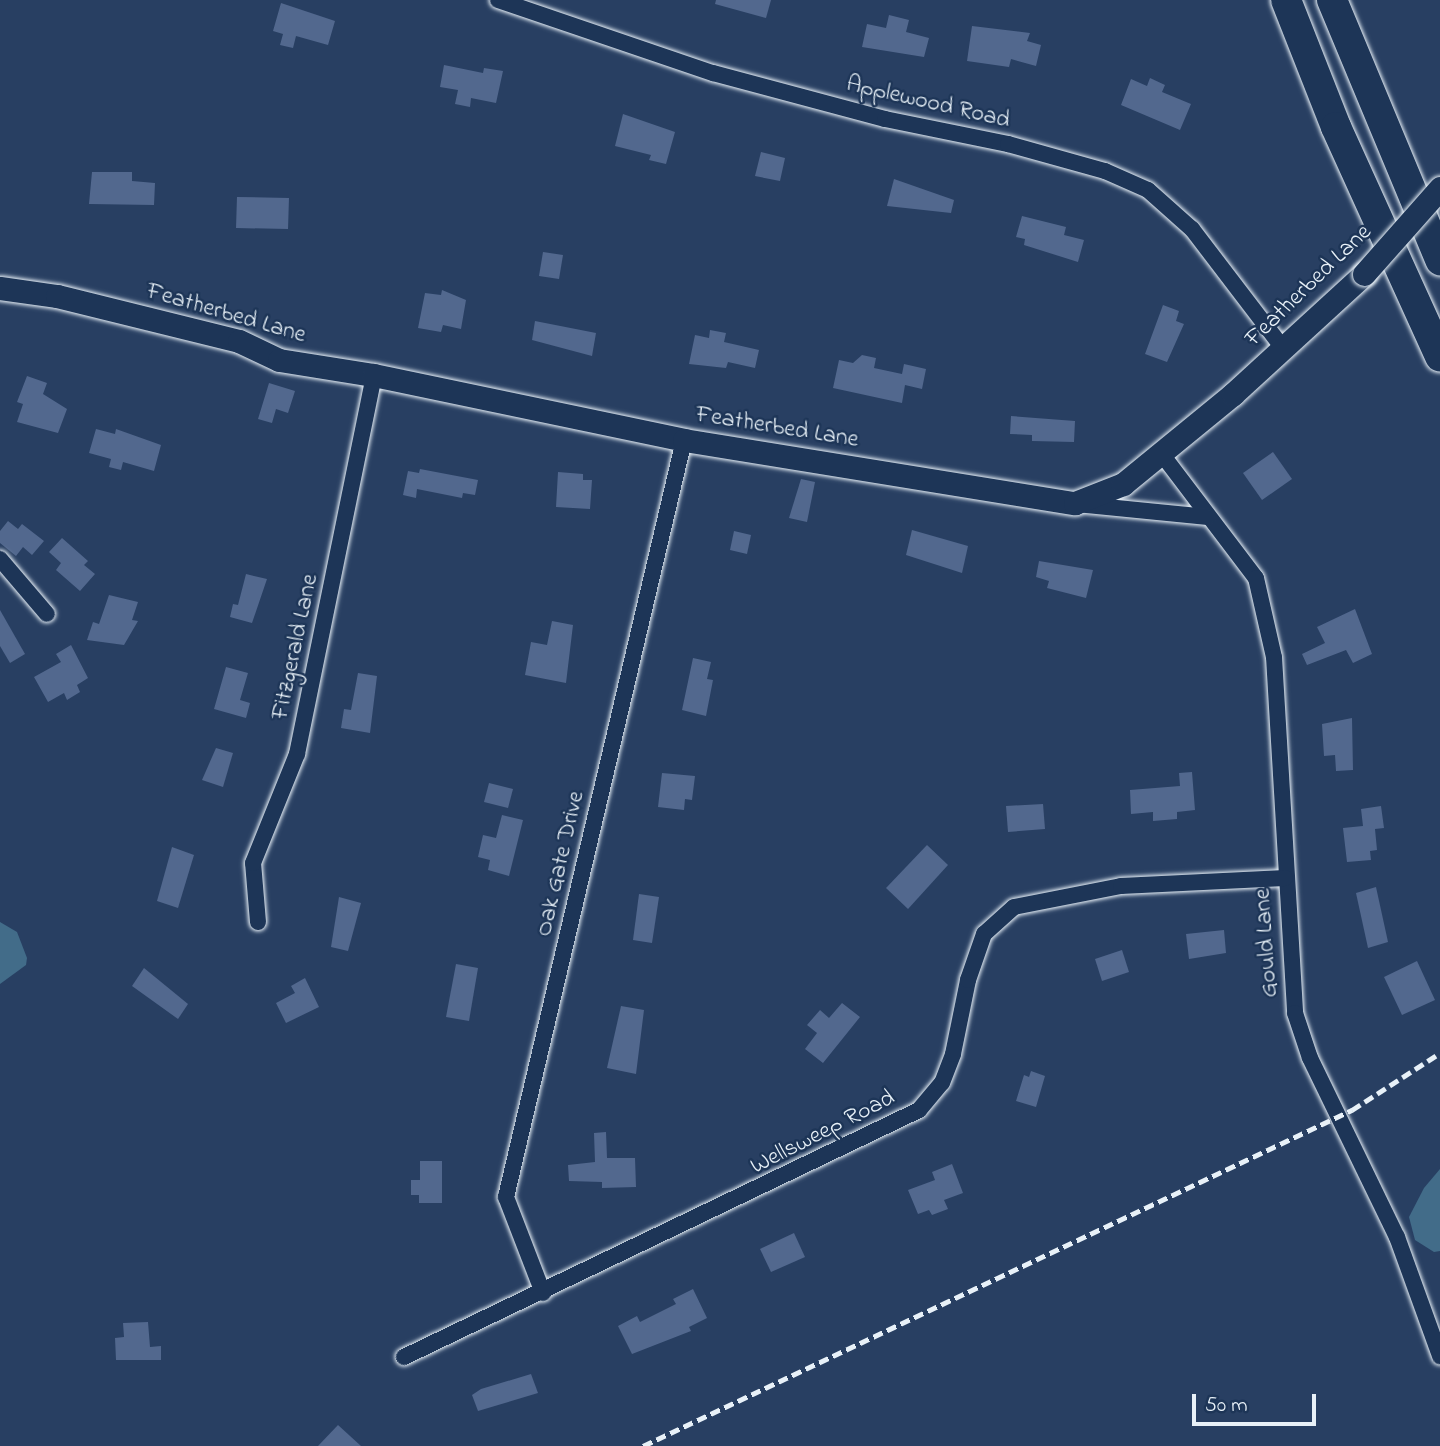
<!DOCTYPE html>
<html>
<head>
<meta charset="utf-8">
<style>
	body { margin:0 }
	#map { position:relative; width:1440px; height:1446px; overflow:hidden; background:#283f62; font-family:"Indie Flower",sans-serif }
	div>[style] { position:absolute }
	.water>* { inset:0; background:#426c89 }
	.building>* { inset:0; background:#52688e }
	.roads { filter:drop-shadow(0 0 2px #e8f1f8) drop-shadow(0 0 2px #e8f1f8) }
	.street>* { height:16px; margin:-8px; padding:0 8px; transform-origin:8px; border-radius:8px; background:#1d3557 }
	.secondary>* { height:23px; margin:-11.5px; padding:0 11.5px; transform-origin:11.5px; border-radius:11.5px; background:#1d3557 }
	.highway>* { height:30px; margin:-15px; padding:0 15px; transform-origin:15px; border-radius:15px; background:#1d3557 }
	.rail>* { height:5px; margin-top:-2.5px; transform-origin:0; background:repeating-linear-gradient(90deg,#e8f1f8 0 10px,transparent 0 15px) }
	.bridges { filter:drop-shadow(0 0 2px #e8f1f8) drop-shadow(0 0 2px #e8f1f8) }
	.secondary-bridge>* { height:23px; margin:-11.5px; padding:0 11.5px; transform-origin:11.5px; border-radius:11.5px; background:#1d3557 }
	span { translate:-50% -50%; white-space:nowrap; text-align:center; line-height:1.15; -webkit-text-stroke:5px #1d3557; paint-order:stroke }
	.street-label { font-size:24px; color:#e8f1f8 }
	.scale { position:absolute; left:1192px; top:1394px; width:124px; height:32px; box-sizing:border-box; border:4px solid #e8f1f8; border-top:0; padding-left:9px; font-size:21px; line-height:24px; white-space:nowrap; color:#e8f1f8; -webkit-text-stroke:5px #1d3557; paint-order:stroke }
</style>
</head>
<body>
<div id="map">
	<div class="water">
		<i style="clip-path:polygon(0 922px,17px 932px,27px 958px,26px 965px,0 984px)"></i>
		<i style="clip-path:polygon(1440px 1169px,1440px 1251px,1434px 1252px,1415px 1240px,1409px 1217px,1424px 1188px)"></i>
	</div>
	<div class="building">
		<i style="clip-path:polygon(716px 0,771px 0,766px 18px,715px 4px)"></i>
		<i style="clip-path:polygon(281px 3px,335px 21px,328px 45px,296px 36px,293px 48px,280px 45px,283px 34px,273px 31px)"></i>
		<i style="clip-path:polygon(889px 15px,909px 20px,906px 32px,929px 38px,924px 57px,862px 47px,867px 24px,886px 28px)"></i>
		<i style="clip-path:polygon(972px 26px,1030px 33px,1027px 41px,1041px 45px,1036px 66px,1011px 59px,1009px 67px,967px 61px)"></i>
		<i style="clip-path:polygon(444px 65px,483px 73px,484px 68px,503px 71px,496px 103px,471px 98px,470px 107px,455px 104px,458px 90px,440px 87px)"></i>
		<i style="clip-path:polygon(1150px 78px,1165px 85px,1162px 92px,1191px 104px,1180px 130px,1121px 105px,1131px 79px,1147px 86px)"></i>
		<i style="clip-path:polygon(623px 114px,675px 132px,666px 164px,649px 160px,651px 155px,615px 146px)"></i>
		<i style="clip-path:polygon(761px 152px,785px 158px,780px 181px,755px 176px)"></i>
		<i style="clip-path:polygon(92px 172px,132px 172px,132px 181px,155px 183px,154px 205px,89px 204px)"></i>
		<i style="clip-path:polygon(894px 179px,954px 200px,951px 213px,887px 206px)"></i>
		<i style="clip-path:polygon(237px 197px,289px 198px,288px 229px,236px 228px)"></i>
		<i style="clip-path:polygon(1022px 216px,1066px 227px,1064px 235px,1084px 240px,1078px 262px,1024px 245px,1025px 239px,1016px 237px)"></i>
		<i style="clip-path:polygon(543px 252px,563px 255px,559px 279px,539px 276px)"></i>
		<i style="clip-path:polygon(442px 290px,466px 300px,461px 329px,443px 325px,441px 332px,418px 328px,425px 293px,441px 295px)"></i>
		<i style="clip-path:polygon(1163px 305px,1179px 311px,1176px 321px,1184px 324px,1167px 362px,1145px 354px)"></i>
		<i style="clip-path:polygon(535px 321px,596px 333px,592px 356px,532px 340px)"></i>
		<i style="clip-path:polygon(710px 330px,726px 333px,724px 342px,759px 350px,755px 368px,728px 362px,726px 368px,689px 364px,695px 335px,709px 338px)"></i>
		<i style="clip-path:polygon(862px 355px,876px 358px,874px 368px,902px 374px,904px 364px,926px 369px,922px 389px,905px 385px,902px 403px,833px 388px,839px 360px,853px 363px)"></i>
		<i style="clip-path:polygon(27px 376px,47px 383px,43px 394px,67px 409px,58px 433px,17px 422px,23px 404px,17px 402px)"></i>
		<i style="clip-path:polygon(269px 383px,295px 391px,288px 413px,276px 409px,272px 423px,258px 419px)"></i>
		<i style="clip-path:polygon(1011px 416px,1075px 421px,1074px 442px,1032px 441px,1032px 435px,1010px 434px)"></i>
		<i style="clip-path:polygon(96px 429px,115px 434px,116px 429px,161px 445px,154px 471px,123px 462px,121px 470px,109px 467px,111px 459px,89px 453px)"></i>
		<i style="clip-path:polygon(1273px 452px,1292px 479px,1262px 500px,1243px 473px)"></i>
		<i style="clip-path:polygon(420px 469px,478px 480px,475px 495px,463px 493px,462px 498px,417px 489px,416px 498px,403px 495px,408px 471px,419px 473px)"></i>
		<i style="clip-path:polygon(558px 472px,583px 474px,583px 480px,592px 480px,590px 509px,556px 507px)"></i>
		<i style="clip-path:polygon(801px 479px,815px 482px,807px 522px,789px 518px)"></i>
		<i style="clip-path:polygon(8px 521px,18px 529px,22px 524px,44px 541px,32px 555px,23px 547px,16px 556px,0 543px,0 531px)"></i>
		<i style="clip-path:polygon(912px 530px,968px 546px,962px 573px,906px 555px)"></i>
		<i style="clip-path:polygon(734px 531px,751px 535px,747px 554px,730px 550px)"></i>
		<i style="clip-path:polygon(62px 538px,88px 561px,84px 565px,95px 574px,80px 591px,56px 570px,61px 563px,49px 552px)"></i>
		<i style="clip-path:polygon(1039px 561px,1093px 570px,1086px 598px,1047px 588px,1049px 581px,1036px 577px)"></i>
		<i style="clip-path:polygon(246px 574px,267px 579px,252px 623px,230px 617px,233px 604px,238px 605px)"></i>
		<i style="clip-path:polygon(109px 595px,138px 602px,132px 620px,138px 621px,124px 645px,87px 640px,93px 622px,99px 624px)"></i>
		<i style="clip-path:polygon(1355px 609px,1372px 654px,1353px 663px,1346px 650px,1307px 665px,1302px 654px,1325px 643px,1317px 627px)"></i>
		<i style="clip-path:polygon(0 610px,25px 654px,10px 663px,0 646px)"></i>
		<i style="clip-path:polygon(552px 621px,573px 625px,566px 683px,525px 675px,531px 642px,547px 645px)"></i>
		<i style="clip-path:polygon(71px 645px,88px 678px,77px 685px,80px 692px,67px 700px,64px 693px,48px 702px,34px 677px,61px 662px,56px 654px)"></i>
		<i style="clip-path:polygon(693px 658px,711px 662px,707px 679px,713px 680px,706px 716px,682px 710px)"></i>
		<i style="clip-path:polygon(226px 667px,248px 673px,240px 700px,250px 703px,246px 718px,214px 709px)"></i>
		<i style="clip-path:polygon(358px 673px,377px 676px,370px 733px,341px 728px,344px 709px,351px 710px)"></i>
		<i style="clip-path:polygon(1352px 718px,1353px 770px,1336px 771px,1335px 755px,1324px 756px,1322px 724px)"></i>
		<i style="clip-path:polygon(216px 748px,233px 753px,223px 787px,202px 780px)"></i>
		<i style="clip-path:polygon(1192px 772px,1195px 810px,1177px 812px,1177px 819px,1153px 821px,1153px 812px,1131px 814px,1130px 790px,1180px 786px,1179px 773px)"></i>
		<i style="clip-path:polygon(662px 773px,695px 776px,692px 800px,685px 799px,684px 810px,658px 807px)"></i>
		<i style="clip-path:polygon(489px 783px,513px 789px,508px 808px,484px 802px)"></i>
		<i style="clip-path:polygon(1043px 804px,1045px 829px,1008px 832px,1006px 806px)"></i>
		<i style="clip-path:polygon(1381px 806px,1384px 828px,1375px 829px,1377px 850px,1370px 851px,1371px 860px,1347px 862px,1343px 828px,1363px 826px,1361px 809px)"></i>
		<i style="clip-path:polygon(502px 815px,523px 820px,509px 876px,488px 870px,490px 860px,478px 857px,483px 835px,496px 838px)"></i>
		<i style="clip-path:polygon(927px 845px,948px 865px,908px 909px,886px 888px)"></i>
		<i style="clip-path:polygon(172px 847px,194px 855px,178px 908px,157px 901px)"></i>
		<i style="clip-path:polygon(1376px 887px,1388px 942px,1368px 948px,1356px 893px)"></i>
		<i style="clip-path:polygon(639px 894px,659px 897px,652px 943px,633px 940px)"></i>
		<i style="clip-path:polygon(339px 897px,361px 903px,348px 951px,331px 947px)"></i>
		<i style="clip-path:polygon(1224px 930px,1226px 953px,1189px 959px,1186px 934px)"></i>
		<i style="clip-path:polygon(1122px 950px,1129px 972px,1102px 981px,1095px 959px)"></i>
		<i style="clip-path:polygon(1417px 961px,1435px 1000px,1402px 1015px,1384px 977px)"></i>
		<i style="clip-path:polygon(456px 964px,478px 968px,469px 1021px,446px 1017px)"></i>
		<i style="clip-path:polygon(144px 968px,188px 1004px,178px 1019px,132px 986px)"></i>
		<i style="clip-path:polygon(305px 978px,319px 1007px,286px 1023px,276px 1003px,295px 993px,291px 986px)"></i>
		<i style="clip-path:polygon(842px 1003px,860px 1017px,823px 1063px,805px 1049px,817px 1033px,807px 1025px,820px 1010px,829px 1018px)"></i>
		<i style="clip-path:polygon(621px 1006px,644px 1010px,636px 1074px,607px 1068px)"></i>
		<i style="clip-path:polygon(1031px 1071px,1045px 1076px,1036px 1107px,1016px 1101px,1024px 1075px,1029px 1077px)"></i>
		<i style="clip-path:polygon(606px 1132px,607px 1158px,635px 1158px,636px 1187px,602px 1188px,602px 1182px,569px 1181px,568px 1165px,595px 1162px,594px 1133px)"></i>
		<i style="clip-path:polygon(420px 1161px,442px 1161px,442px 1203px,419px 1203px,419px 1195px,411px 1195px,411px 1180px,420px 1180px)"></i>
		<i style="clip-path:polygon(952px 1164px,963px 1193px,944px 1200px,948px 1209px,932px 1215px,929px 1210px,918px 1214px,908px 1190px,935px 1180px,932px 1172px)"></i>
		<i style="clip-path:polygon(794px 1233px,805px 1257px,771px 1272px,760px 1249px)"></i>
		<i style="clip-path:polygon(693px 1289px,707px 1318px,689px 1327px,691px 1331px,632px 1354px,618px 1326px,637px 1316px,640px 1322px,676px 1304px,673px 1299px)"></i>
		<i style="clip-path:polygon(148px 1322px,150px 1347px,161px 1346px,161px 1360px,116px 1360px,115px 1338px,124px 1337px,123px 1323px)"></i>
		<i style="clip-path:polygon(531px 1374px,538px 1393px,478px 1411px,472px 1395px,481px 1389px)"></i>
		<i style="clip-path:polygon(338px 1425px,361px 1446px,318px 1446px)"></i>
	</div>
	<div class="roads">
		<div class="street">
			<i style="left:498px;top:0;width:227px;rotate:18.8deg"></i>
			<i style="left:713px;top:73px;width:178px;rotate:15deg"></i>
			<i style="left:885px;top:119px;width:126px;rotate:11.5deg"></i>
			<i style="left:1008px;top:144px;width:101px;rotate:15.6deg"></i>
			<i style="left:1105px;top:171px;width:47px;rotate:23.8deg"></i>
			<i style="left:1148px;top:190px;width:59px;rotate:41.6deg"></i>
			<i style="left:1192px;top:229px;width:150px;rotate:52.6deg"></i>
			<i style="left:1161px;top:453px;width:157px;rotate:52.8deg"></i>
			<i style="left:1256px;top:578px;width:81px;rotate:77.2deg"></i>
			<i style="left:1274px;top:657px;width:357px;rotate:86.6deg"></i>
			<i style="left:1295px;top:1013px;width:47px;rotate:71.6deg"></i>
			<i style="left:1310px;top:1058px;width:199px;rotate:64.1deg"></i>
			<i style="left:1397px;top:1237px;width:127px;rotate:70.1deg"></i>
			<i style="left:1077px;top:504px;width:131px;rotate:5.7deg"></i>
			<i style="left:0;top:559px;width:72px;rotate:49.5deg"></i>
			<i style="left:258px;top:922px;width:59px;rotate:-94.8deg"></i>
			<i style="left:253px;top:863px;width:118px;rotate:-68deg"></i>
			<i style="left:297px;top:754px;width:387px;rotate:-78.5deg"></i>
			<i style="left:543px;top:1293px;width:103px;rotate:-111.1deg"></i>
			<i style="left:506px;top:1197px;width:778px;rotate:-76.77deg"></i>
			<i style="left:404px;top:1357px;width:571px;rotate:-25.62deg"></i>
			<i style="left:919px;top:1110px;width:35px;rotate:-50deg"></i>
			<i style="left:942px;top:1083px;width:31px;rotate:-69deg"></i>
			<i style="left:953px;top:1054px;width:76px;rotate:-78.5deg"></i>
			<i style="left:968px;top:980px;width:49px;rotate:-70.8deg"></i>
			<i style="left:984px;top:934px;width:40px;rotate:-42deg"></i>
			<i style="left:1014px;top:907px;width:109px;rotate:-11.1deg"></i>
			<i style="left:1121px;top:886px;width:164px;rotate:-2.8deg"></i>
		</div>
		<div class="secondary">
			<i style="left:0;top:288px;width:58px;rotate:8deg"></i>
			<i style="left:57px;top:296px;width:187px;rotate:13.9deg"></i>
			<i style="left:239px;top:341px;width:44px;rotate:25.4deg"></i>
			<i style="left:279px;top:360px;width:96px;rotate:9deg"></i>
			<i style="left:374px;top:375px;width:317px;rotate:11.8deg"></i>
			<i style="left:684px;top:440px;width:396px;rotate:9.2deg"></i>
			<i style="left:1075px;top:503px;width:52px;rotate:-21.6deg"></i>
			<i style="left:1123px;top:484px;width:142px;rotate:-39.3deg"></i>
			<i style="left:1233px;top:394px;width:178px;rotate:-42.5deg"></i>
		</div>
		<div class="highway">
			<i style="left:1286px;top:0;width:136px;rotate:68.5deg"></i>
			<i style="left:1336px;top:127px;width:252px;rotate:65.6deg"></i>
			<i style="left:1332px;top:0;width:282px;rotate:67.4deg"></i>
		</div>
	</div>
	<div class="rail">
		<i style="left:643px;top:1446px;width:785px;rotate:-25.36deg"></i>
		<i style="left:1352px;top:1110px;width:105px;rotate:-32.9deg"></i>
	</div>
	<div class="bridges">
		<div class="secondary-bridge">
			<i style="left:1364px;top:274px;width:115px;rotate:-48.5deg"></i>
		</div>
	</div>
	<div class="street-label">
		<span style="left:928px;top:103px;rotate:13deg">Applewood Road</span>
		<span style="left:1309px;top:286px;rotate:-44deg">Featherbed Lane</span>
		<span style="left:226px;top:314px;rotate:16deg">Featherbed Lane</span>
		<span style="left:777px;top:428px;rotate:9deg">Featherbed Lane</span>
		<span style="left:296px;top:647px;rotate:-78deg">Fitzgerald Lane</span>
		<span style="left:561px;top:864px;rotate:-77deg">Oak Gate Drive</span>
		<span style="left:1267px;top:943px;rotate:-94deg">Gould Lane</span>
		<span style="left:823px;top:1133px;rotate:-27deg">Wellsweep Road</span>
	</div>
	<div class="scale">50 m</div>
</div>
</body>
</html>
